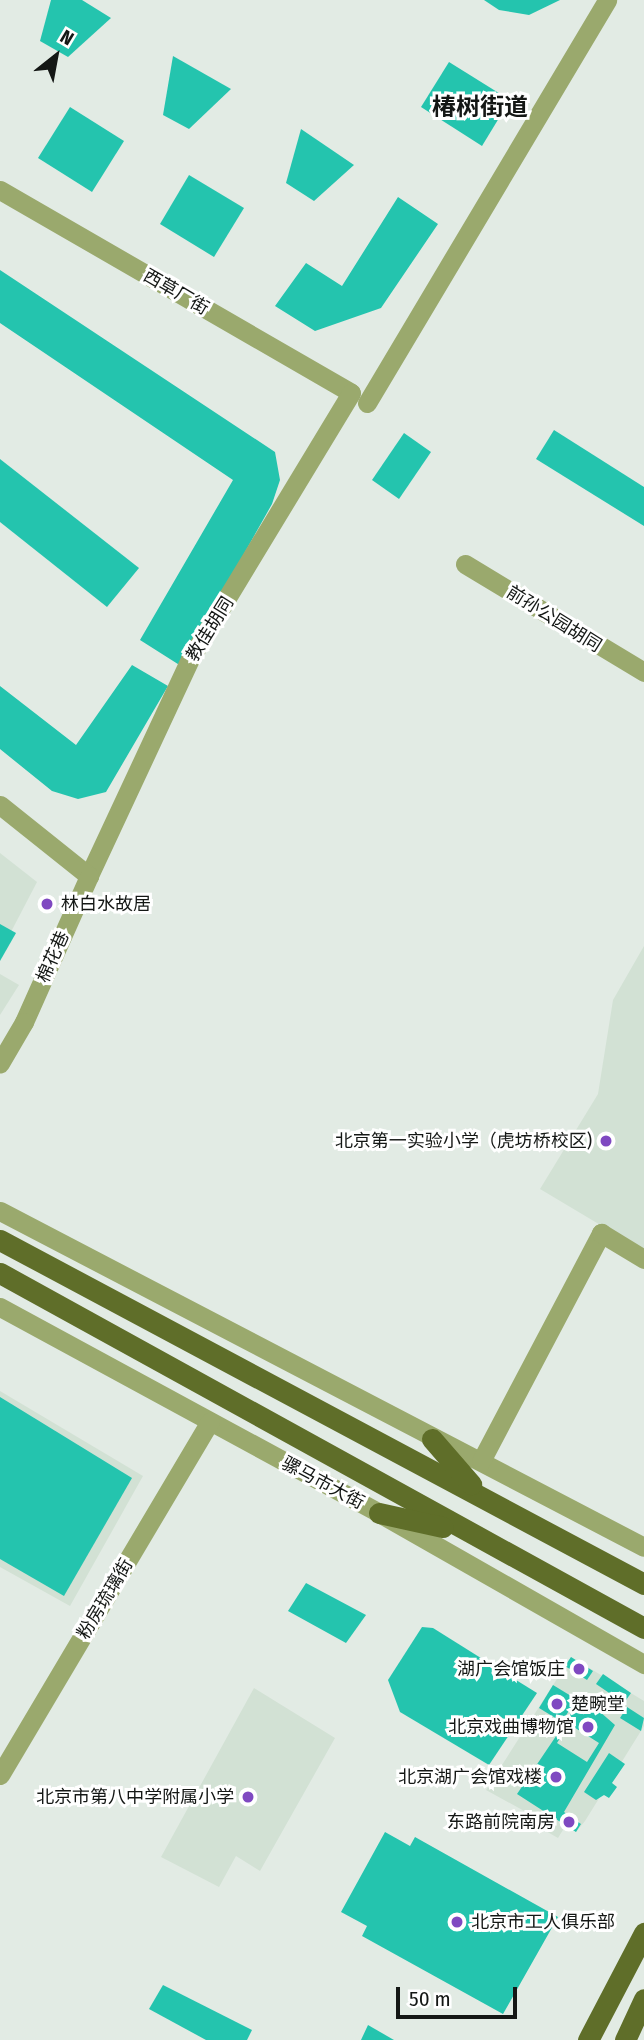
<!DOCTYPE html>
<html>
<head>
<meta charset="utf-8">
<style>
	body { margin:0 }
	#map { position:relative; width:644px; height:2040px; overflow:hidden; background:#e2ebe4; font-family:"Fira Sans Condensed","Noto Sans SC",sans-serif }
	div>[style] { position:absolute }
	.built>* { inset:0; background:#d2e1d4 }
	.building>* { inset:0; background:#24c4ae }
	.minor>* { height:19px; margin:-9.5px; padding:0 9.5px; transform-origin:9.5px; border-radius:9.5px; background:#9aa96d }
	.major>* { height:21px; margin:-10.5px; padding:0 10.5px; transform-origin:10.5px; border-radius:10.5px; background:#5f6e29 }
	.dots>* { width:19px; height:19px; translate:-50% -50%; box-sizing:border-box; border:4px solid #fff; border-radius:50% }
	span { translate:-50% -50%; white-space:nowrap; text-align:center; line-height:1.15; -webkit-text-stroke:6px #fff; paint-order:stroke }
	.street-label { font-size:18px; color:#141715 }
	.poi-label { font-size:18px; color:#141715 }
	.left { translate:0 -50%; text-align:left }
	.right { translate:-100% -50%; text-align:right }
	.district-label { font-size:24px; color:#141715; font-weight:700 }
	.north { position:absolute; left:21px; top:21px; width:70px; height:70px; -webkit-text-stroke:5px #fff; paint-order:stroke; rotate:31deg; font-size:19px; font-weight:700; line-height:28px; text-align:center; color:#141715 }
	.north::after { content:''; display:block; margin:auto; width:24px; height:32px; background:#141715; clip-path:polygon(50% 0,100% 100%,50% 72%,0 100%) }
	.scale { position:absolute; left:396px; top:1987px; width:121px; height:32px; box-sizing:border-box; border:4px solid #141715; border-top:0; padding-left:9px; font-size:21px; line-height:24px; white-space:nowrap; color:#141715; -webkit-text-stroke:5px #fff; paint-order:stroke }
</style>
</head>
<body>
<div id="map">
	<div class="built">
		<i style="clip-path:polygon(0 853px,37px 882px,0 953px)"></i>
		<i style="clip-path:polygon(644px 946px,644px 1251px,540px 1189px,598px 1094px,613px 1000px)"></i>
		<i style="clip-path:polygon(0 974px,19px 985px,0 1015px)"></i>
		<i style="clip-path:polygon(0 1391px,143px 1476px,70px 1606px,0 1567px)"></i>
		<i style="clip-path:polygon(571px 1657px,644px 1701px,644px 1726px,585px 1821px,576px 1832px,566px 1825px,558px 1838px,544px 1830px,546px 1823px,486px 1790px)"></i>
		<i style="clip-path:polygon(254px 1688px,335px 1738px,260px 1871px,236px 1856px,219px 1887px,161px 1857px)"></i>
	</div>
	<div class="building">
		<i style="clip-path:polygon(51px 0,82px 0,111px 18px,68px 57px,40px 41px)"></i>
		<i style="clip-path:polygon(484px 0,560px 0,529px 15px,499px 10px)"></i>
		<i style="clip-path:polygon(173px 56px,231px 89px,189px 129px,163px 115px)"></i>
		<i style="clip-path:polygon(449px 62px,510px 100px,482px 146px,421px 107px)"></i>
		<i style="clip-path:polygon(70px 107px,124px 141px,92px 192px,38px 158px)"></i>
		<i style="clip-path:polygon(301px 129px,354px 165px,314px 201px,286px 183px)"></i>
		<i style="clip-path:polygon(189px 175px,244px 208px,214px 257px,160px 224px)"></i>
		<i style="clip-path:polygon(398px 197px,438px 224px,381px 308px,315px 331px,275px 306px,306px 263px,342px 286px)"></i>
		<i style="clip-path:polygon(0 270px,275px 452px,280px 480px,272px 504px,181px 666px,140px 640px,233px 480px,0 323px)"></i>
		<i style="clip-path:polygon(554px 430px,644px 487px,644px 526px,536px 459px)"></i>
		<i style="clip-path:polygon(404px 433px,431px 452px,399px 499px,372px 480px)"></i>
		<i style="clip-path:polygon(0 459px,139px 568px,107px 607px,0 522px)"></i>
		<i style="clip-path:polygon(132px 665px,168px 686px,106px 792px,78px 799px,52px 791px,0 749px,0 686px,76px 745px)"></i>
		<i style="clip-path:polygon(0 924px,16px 933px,0 961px)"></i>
		<i style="clip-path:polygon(0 1397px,132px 1478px,64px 1596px,0 1559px)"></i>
		<i style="clip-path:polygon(306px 1583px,366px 1615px,346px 1643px,288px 1611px)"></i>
		<i style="clip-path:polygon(422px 1627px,433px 1628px,537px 1693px,489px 1765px,400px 1712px,388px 1680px)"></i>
		<i style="clip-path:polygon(571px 1657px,593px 1671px,587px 1680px,565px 1666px)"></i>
		<i style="clip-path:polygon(603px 1674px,631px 1693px,624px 1703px,596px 1684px)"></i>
		<i style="clip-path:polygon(553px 1685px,576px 1699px,562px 1722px,539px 1708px)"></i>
		<i style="clip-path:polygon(evenodd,579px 1702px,588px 1708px,591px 1704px,615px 1725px,564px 1812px,581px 1824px,576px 1832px,517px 1794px,579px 1702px,569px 1724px,599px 1743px,587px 1762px,557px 1743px,569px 1724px)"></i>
		<i style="clip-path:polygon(627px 1707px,644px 1718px,641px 1731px,620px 1718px)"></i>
		<i style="clip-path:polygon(609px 1753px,625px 1764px,612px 1783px,617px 1787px,609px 1798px,604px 1795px,596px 1800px,584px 1792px)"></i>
		<i style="clip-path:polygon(385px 1832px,410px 1846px,415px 1837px,558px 1917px,503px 2014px,362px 1936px,367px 1926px,341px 1912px)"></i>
		<i style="clip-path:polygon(163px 1985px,252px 2030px,247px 2040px,206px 2040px,149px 2009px)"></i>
		<i style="clip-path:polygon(368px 2025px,394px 2040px,361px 2040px)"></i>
	</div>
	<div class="minor">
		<i style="left:0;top:190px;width:405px;rotate:30deg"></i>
		<i style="left:351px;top:393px;width:311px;rotate:121.2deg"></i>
		<i style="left:190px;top:659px;width:239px;rotate:115deg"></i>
		<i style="left:367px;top:403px;width:469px;rotate:-59.2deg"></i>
		<i style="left:465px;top:564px;width:209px;rotate:31.1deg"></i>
		<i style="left:0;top:805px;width:114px;rotate:38.6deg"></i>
		<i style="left:89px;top:876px;width:160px;rotate:114deg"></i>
		<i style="left:24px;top:1022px;width:48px;rotate:120.3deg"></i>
		<i style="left:0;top:1211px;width:726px;rotate:27.55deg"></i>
		<i style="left:0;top:1307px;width:431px;rotate:28.5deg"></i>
		<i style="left:379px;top:1513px;width:305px;rotate:29.7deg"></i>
		<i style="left:481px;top:1461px;width:258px;rotate:-62.2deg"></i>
		<i style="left:601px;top:1233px;width:50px;rotate:31.2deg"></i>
		<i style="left:0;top:1775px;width:411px;rotate:-59.3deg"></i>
	</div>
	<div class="major">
		<i style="left:0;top:1240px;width:730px;rotate:28.11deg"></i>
		<i style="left:0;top:1273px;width:735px;rotate:28.87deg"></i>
		<i style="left:432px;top:1439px;width:60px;rotate:49.1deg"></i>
		<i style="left:379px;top:1513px;width:65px;rotate:12.5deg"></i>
		<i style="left:588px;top:2040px;width:121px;rotate:-62.4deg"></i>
		<i style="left:625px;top:2040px;width:45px;rotate:-65.1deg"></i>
	</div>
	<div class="dots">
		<i style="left:47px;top:904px;background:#7f49c1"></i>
		<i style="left:606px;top:1141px;background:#7f49c1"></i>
		<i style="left:579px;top:1669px;background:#7f49c1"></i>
		<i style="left:557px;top:1704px;background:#7f49c1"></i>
		<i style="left:588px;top:1727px;background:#7f49c1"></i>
		<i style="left:556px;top:1777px;background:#7f49c1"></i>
		<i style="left:248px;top:1797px;background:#7f49c1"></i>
		<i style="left:569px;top:1822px;background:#7f49c1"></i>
		<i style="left:457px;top:1922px;background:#7f49c1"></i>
	</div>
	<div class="street-label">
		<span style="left:176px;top:292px;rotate:30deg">西草厂街</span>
		<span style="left:554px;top:619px;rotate:32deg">前孙公园胡同</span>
		<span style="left:210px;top:629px;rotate:-58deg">教佳胡同</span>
		<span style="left:53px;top:957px;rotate:-66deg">棉花巷</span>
		<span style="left:323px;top:1483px;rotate:28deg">骡马市大街</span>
		<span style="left:105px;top:1599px;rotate:-59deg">粉房琉璃街</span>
	</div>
	<div class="poi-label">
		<span class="left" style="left:61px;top:904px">林白水故居</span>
		<span class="right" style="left:592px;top:1141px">北京第一实验小学（虎坊桥校区)</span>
		<span class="right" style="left:565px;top:1669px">湖广会馆饭庄</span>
		<span class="left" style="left:571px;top:1704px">楚畹堂</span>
		<span class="right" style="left:574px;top:1727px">北京戏曲博物馆</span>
		<span class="right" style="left:542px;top:1777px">北京湖广会馆戏楼</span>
		<span class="right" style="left:234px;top:1797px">北京市第八中学附属小学</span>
		<span class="right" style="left:555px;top:1822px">东路前院南房</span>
		<span class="left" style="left:471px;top:1922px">北京市工人俱乐部</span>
	</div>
	<div class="district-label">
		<span style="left:480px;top:108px">椿树街道</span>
	</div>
	<div class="north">N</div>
	<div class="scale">50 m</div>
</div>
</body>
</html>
